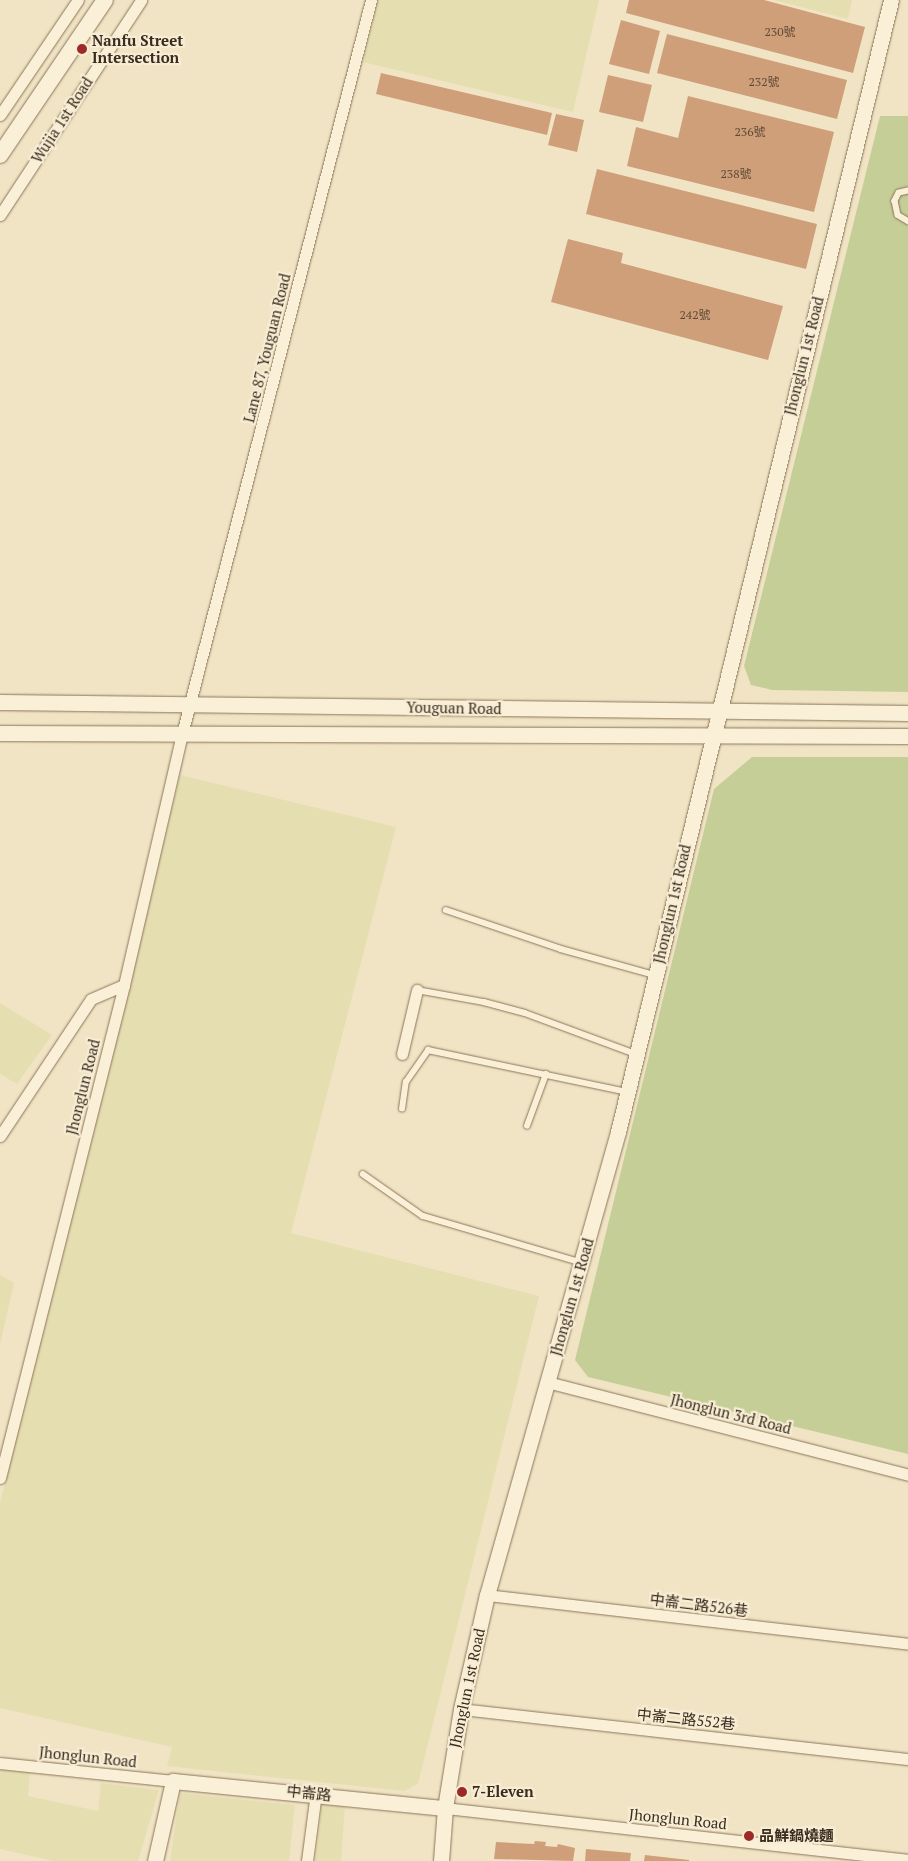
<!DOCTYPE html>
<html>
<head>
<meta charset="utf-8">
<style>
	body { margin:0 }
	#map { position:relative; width:908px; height:1861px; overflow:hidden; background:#f0e4c4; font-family:"PT Serif","Noto Sans TC",serif }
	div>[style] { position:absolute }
	.farmland>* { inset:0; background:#e5deb1 }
	.green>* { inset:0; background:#c6ce97 }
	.building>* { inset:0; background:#cf9f79 }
	.roads { filter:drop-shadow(0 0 1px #8b755a) drop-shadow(0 0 1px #8b755a) }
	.service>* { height:5.5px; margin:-2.75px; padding:0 2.75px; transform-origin:2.75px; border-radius:2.75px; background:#faf0d8 }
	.minor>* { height:11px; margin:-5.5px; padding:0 5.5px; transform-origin:5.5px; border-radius:5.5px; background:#faf0d8 }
	.tertiary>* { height:15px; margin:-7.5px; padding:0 7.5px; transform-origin:7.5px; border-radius:7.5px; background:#faf0d8 }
	.secondary>* { height:16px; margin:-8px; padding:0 8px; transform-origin:8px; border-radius:8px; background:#faf0d8 }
	.dots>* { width:14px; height:14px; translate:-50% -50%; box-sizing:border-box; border:2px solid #f7edd4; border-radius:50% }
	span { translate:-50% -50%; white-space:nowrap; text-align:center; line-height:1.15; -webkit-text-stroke:4.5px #f7edd4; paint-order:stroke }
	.number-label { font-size:12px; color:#5f4935 }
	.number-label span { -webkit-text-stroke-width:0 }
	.poi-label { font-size:15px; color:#3a2c1e; font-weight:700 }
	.left { translate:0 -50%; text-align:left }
	.street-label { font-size:15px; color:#3a2c1e }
</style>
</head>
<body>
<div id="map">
	<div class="farmland">
		<i style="clip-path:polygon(378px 0,599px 0,573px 112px,363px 62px)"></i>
		<i style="clip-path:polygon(774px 0,852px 0,848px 19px)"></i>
		<i style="clip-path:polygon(180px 775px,396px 827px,291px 1233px,539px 1296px,418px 1784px,404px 1791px,167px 1766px,172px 1747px,0 1708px,0 1503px)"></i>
		<i style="clip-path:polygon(0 1003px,52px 1035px,17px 1084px,0 1074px)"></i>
		<i style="clip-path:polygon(0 1275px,14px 1283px,0 1345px)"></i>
		<i style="clip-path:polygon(0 1768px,30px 1771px,28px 1796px,98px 1811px,101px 1783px,159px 1790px,138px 1861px,53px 1861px,0 1849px)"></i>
		<i style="clip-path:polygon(180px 1793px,295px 1805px,289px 1861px,170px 1861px)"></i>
		<i style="clip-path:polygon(322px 1803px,345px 1805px,341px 1861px,315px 1861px)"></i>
	</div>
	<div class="green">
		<i style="clip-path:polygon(880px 116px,908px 116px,908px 692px,772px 690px,751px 685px,744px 666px)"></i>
		<i style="clip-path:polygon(752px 757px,908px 757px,908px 1454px,588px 1377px,575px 1360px,714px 789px)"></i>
	</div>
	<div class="building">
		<i style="clip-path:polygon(629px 0,764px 0,865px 27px,853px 73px,626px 13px)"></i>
		<i style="clip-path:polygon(621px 20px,660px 31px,649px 74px,609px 64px)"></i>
		<i style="clip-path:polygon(667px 34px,847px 80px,837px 119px,657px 73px)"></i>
		<i style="clip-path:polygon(381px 73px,552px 113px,547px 135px,376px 94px)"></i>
		<i style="clip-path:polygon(608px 75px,652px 85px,643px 122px,599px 112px)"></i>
		<i style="clip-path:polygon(688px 96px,834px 132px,814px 212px,627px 166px,636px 127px,678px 138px)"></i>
		<i style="clip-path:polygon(556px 114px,584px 120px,577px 152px,548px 145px)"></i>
		<i style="clip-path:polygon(597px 169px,817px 224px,806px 269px,586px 214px)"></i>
		<i style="clip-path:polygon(568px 239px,623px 253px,621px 263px,783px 306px,768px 360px,551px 302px)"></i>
		<i style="clip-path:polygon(535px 1841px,546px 1842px,545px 1846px,557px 1847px,558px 1844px,575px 1848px,573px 1861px,494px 1859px,496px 1842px,534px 1844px)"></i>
		<i style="clip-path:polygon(586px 1849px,631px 1853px,630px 1861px,585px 1861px)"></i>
		<i style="clip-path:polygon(645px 1855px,689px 1860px,689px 1861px,644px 1861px)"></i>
	</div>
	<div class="roads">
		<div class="service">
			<i style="left:908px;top:191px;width:9px;rotate:167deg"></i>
			<i style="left:899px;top:193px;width:9px;rotate:117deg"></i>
			<i style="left:895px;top:201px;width:14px;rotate:78deg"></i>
			<i style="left:898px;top:215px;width:12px;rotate:31deg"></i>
			<i style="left:446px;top:910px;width:121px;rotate:18.7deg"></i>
			<i style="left:561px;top:949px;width:98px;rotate:15.5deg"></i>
			<i style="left:417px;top:990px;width:68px;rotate:10.2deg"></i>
			<i style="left:484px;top:1002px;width:42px;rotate:15deg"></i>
			<i style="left:525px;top:1013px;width:118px;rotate:20.3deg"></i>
			<i style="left:402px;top:1109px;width:27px;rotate:-82deg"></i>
			<i style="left:406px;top:1082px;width:39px;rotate:-55deg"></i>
			<i style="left:428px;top:1050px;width:204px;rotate:11.9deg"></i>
			<i style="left:527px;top:1126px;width:55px;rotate:-69.9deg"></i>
			<i style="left:363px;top:1174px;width:73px;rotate:35deg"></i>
			<i style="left:423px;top:1216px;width:163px;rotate:16.4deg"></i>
		</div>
		<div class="minor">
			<i style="left:0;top:115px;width:139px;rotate:-55.9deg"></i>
			<i style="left:0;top:215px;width:257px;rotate:-56.7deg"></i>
			<i style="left:402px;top:1054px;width:66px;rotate:-76.8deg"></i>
			<i style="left:0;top:1136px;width:164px;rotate:-56.4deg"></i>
			<i style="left:91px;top:999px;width:36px;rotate:-23deg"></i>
			<i style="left:547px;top:1382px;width:373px;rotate:14.4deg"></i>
			<i style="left:0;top:1478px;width:508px;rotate:-75.88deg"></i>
			<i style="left:124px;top:985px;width:258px;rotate:-77deg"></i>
			<i style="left:182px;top:734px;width:758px;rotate:-75.56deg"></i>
			<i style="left:487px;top:1595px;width:424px;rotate:6.6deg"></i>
			<i style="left:461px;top:1709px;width:450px;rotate:6.4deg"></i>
			<i style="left:0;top:1763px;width:174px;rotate:5.9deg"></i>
			<i style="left:445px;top:1808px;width:466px;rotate:6.4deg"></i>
			<i style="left:307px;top:1861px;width:69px;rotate:-82.5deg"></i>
		</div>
		<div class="tertiary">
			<i style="left:0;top:702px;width:908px;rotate:0.69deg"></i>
			<i style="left:0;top:733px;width:908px;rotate:0.19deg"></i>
			<i style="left:155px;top:1861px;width:82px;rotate:-77.3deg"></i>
			<i style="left:173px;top:1781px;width:273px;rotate:5.7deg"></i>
			<i style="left:441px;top:1861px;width:53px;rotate:-85.7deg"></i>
			<i style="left:445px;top:1808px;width:100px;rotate:-80.8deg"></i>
			<i style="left:461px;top:1709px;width:117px;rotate:-77.2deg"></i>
			<i style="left:487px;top:1595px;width:481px;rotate:-74.2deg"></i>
			<i style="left:618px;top:1132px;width:1164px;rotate:-76.44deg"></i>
		</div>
		<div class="secondary">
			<i style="left:0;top:155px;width:187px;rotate:-55.9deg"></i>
		</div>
	</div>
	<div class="dots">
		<i style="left:82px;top:49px;background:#9c2a28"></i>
		<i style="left:462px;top:1792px;background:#9c2a28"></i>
		<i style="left:749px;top:1836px;background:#9c2a28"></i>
	</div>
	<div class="number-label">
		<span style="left:780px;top:32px">230號</span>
		<span style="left:764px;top:82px">232號</span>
		<span style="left:750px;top:132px">236號</span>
		<span style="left:736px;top:174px">238號</span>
		<span style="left:695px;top:315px">242號</span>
	</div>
	<div class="poi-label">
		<span class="left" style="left:92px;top:49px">Nanfu Street<br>Intersection</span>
		<span class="left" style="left:472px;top:1792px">7-Eleven</span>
		<span class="left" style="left:759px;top:1836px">品鮮鍋燒麵</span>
	</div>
	<div class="street-label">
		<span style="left:62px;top:120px;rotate:-57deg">Wujia 1st Road</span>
		<span style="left:267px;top:348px;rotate:-76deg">Lane 87, Youguan Road</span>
		<span style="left:804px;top:356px;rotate:-76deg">Jhonglun 1st Road</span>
		<span style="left:454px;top:708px;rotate:1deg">Youguan Road</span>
		<span style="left:672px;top:904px;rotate:-77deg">Jhonglun 1st Road</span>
		<span style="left:83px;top:1087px;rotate:-76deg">Jhonglun Road</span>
		<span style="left:572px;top:1297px;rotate:-74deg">Jhonglun 1st Road</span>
		<span style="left:731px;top:1414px;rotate:14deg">Jhonglun 3rd Road</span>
		<span style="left:699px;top:1605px;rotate:7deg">中崙二路526巷</span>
		<span style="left:467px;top:1688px;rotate:-78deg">Jhonglun 1st Road</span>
		<span style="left:686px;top:1719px;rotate:6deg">中崙二路552巷</span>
		<span style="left:88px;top:1757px;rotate:6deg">Jhonglun Road</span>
		<span style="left:309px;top:1793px;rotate:6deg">中崙路</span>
		<span style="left:678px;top:1819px;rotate:6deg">Jhonglun Road</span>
	</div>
</div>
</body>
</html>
